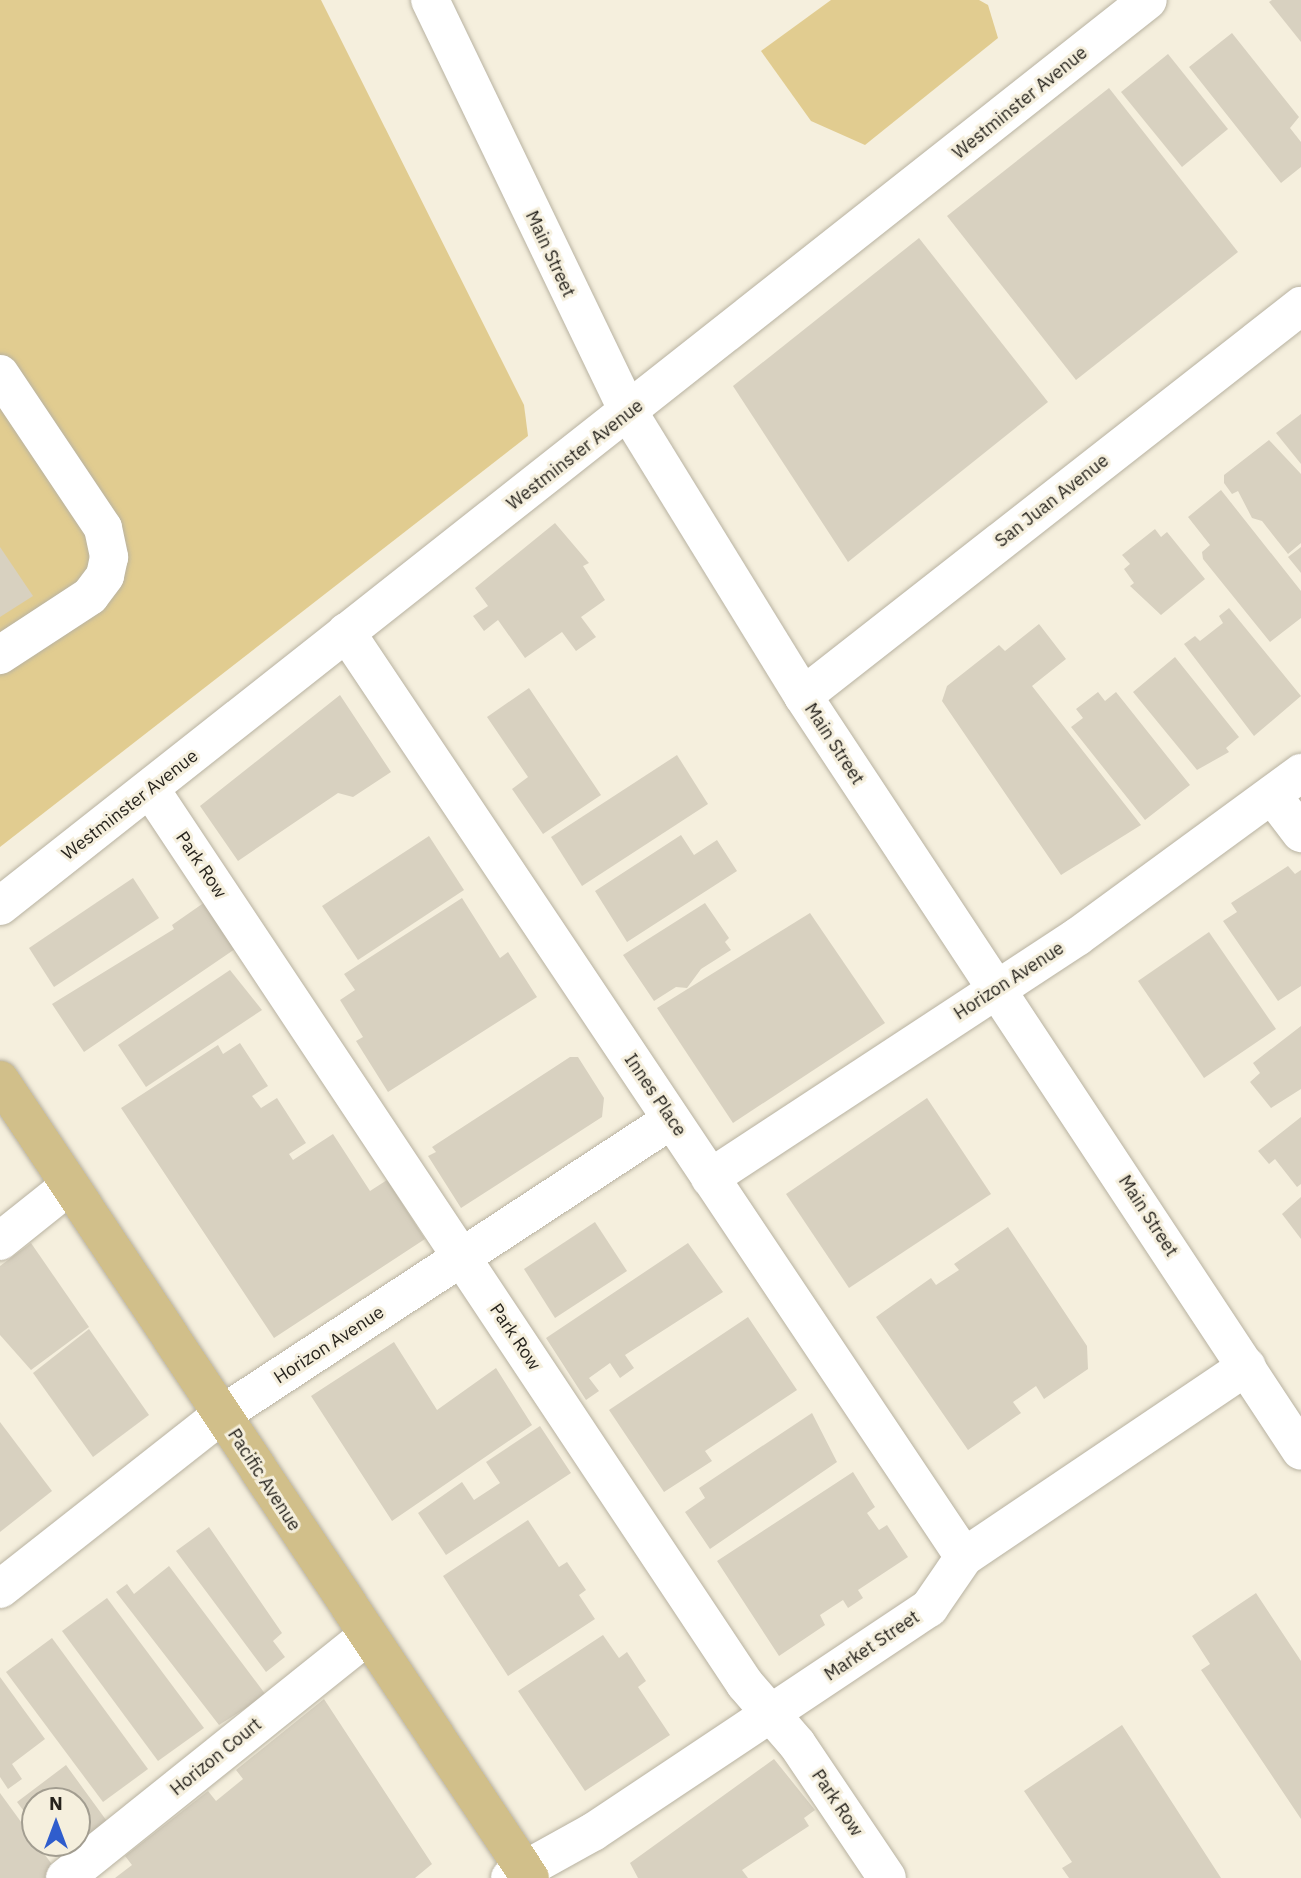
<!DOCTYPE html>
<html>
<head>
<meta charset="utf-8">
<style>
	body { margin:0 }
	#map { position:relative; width:1301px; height:1878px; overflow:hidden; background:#f5efdd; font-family:"IBM Plex Sans",sans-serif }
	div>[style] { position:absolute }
	.green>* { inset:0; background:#e1cc90 }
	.building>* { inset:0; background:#d8d1c0 }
	.roads { filter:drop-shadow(0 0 2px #b8b2a1) drop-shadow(0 0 2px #b8b2a1) }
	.minor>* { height:38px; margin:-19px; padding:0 19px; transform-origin:19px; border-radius:19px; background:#fff }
	.major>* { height:38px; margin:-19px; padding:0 19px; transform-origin:19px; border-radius:19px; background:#d1bf8a }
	span { translate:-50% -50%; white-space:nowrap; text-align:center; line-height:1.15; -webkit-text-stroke:6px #f5efdd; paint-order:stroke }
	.street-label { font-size:18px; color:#26231d }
	.north { position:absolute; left:21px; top:1787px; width:70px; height:70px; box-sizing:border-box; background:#f5efdd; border:2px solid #a29d90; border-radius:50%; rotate:0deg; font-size:19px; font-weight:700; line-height:28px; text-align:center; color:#26231d }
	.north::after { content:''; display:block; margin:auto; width:24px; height:32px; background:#2f5dcd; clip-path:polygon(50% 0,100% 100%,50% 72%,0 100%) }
</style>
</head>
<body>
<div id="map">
	<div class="green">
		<i style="clip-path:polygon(0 0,321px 0,524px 405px,528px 436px,0 847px)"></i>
		<i style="clip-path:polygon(831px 0,979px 0,988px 5px,998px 38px,865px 145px,811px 121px,761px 51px)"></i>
	</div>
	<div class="building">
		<i style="clip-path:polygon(1272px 0,1301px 0,1301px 42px,1269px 2px)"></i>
		<i style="clip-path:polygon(1232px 33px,1299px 117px,1290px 128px,1301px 142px,1301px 167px,1281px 183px,1189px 67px)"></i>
		<i style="clip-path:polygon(1168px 54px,1228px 129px,1182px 167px,1121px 92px)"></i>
		<i style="clip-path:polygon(1109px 88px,1238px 252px,1076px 380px,947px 216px)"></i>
		<i style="clip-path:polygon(919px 238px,1048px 402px,848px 562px,733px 386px)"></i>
		<i style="clip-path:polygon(1301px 414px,1301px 464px,1276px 433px)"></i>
		<i style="clip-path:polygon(1269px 440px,1301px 474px,1301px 543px,1288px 554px,1262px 521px,1252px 518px,1238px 491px,1232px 494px,1224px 483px,1224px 475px)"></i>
		<i style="clip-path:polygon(1221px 490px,1301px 591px,1301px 618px,1270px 642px,1203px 559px,1202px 552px,1210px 545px,1188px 517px)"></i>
		<i style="clip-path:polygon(555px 523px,589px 563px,583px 566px,605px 600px,581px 617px,596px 637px,576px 651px,562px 632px,525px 658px,498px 620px,484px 631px,473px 616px,488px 606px,475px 588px)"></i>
		<i style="clip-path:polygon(1155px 529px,1161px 537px,1167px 532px,1205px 579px,1161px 615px,1130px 586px,1134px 583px,1124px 569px,1130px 564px,1122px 555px)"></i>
		<i style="clip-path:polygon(0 547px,33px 596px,0 617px)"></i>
		<i style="clip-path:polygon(1301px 547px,1301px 573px,1288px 557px)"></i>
		<i style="clip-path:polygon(1229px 608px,1301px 696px,1254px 736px,1184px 644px,1195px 636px,1200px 641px,1223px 623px,1219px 616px)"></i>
		<i style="clip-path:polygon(1039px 624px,1066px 659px,1032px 686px,1141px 825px,1061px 875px,942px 701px,947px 686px,999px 645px,1005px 651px)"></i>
		<i style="clip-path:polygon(1175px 657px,1239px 737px,1226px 748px,1229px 752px,1197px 770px,1133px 692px)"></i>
		<i style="clip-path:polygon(529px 688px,601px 795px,543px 834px,512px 789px,528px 777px,487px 717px)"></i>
		<i style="clip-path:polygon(1098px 692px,1105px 701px,1116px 692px,1190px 785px,1145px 820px,1071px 727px,1083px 718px,1076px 709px)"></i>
		<i style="clip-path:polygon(340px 695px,391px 772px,353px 797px,338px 793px,238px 861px,200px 806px)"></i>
		<i style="clip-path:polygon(677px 755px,708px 804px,582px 886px,551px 837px)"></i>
		<i style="clip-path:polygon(681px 835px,694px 855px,717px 840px,737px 871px,627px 942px,595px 891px)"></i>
		<i style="clip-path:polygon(429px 836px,464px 890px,358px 960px,322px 906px)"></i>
		<i style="clip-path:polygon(1288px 866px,1295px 874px,1301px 870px,1301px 986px,1278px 1001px,1223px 921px,1237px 912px,1231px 903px)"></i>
		<i style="clip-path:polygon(133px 878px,159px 918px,54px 987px,29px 948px)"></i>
		<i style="clip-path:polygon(462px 898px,500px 958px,508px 952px,537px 997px,388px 1092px,356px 1041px,363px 1037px,340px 1000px,355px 990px,344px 974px)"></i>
		<i style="clip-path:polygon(205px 902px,235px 949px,84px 1052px,52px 1004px,174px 929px,172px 925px)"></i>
		<i style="clip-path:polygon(705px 903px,729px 938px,725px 942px,731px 950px,701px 969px,687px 988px,676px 987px,654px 1001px,623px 955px)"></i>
		<i style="clip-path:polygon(810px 913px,885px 1023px,733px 1123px,657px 1008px)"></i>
		<i style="clip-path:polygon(1209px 932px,1276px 1029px,1204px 1078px,1138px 981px)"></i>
		<i style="clip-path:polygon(230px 970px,262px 1010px,146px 1087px,118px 1045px)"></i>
		<i style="clip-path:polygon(1301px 1026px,1301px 1089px,1271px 1108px,1250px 1082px,1260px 1073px,1253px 1063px)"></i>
		<i style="clip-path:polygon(240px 1043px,268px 1086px,252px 1096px,261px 1108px,277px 1098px,306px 1143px,289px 1154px,293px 1160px,333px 1134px,370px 1191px,387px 1180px,425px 1239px,274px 1338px,121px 1108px,218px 1045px,223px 1054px)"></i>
		<i style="clip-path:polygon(570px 1057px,578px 1057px,604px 1098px,602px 1117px,461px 1208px,428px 1156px,436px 1152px,432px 1147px)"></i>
		<i style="clip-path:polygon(927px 1098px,991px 1194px,849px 1288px,786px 1194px)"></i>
		<i style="clip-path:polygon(1301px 1117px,1301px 1184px,1297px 1187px,1275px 1159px,1269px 1164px,1258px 1151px)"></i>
		<i style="clip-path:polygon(1301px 1197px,1301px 1239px,1282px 1214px)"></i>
		<i style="clip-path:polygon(595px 1222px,627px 1271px,555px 1318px,524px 1269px)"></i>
		<i style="clip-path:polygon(1008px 1227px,1087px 1346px,1088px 1369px,1044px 1399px,1036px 1386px,1013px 1402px,1021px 1413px,968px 1450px,876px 1317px,931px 1278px,936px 1285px,959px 1270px,954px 1264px)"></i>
		<i style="clip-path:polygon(31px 1243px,89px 1327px,31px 1370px,0 1335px,0 1266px)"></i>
		<i style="clip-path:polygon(688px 1243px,723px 1292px,625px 1355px,634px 1368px,620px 1378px,610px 1363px,589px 1378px,599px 1391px,586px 1400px,546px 1338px)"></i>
		<i style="clip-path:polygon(748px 1317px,797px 1390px,705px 1451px,712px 1461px,664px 1492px,609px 1410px)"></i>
		<i style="clip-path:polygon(89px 1329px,149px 1415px,93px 1457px,33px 1373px)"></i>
		<i style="clip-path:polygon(394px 1342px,437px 1410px,496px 1368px,532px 1425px,392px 1521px,311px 1396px)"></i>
		<i style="clip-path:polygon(812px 1413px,837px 1462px,710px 1549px,685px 1512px,705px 1498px,699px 1488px)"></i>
		<i style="clip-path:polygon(0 1422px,52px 1491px,0 1532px)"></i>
		<i style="clip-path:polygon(540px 1426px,571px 1473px,446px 1555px,418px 1513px,462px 1482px,474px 1500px,500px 1483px,486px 1462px)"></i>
		<i style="clip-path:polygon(853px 1472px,875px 1507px,867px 1513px,879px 1530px,887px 1525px,908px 1557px,858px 1590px,863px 1598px,848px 1608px,843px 1600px,820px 1615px,825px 1625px,779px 1656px,717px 1561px)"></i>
		<i style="clip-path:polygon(528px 1520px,559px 1567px,567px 1562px,586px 1590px,579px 1595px,595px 1619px,508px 1676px,443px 1576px)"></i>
		<i style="clip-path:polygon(209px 1527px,282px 1633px,273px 1641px,285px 1657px,266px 1672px,176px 1551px)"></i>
		<i style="clip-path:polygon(169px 1566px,266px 1695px,219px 1725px,116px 1592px,127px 1584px,134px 1594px)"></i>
		<i style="clip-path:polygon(1256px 1593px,1301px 1661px,1301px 1819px,1201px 1670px,1210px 1664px,1192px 1636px)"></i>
		<i style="clip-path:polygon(107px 1598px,204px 1728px,158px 1761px,62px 1631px)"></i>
		<i style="clip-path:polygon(603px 1635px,619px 1658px,627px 1652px,646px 1681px,638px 1687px,670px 1735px,585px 1791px,518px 1691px)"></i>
		<i style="clip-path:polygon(52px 1638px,148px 1769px,103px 1802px,6px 1672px)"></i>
		<i style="clip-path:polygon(0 1677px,45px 1739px,12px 1764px,22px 1779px,8px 1789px,0 1777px)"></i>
		<i style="clip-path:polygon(324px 1699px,432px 1864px,415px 1878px,115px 1878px,132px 1865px,125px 1856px,208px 1791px,216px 1801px,243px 1779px,236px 1770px)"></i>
		<i style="clip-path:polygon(1122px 1725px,1221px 1878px,1069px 1878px,1062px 1868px,1072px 1862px,1024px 1791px)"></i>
		<i style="clip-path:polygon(774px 1759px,815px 1810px,804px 1818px,809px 1826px,742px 1870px,748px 1878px,638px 1878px,630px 1863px)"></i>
		<i style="clip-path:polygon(66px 1765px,109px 1824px,61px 1861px,47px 1843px,77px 1843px,77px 1801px,35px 1801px,35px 1826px,17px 1802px)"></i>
		<i style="clip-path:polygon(0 1793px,56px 1870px,46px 1878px,0 1878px)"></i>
	</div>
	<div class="roads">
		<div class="minor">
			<i style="left:430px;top:0;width:458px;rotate:64.3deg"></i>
			<i style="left:629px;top:413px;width:332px;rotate:58.4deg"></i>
			<i style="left:803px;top:696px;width:904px;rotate:56.59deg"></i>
			<i style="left:0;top:374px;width:185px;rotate:56.2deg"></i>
			<i style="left:103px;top:528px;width:30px;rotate:78deg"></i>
			<i style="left:109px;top:557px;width:19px;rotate:102deg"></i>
			<i style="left:105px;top:576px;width:25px;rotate:127deg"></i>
			<i style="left:90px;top:596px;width:108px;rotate:146.8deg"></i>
			<i style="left:346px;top:632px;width:1112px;rotate:56.25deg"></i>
			<i style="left:803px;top:696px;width:633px;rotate:-38.07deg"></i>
			<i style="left:151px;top:790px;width:1073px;rotate:56.4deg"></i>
			<i style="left:745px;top:1684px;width:79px;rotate:49.1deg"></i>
			<i style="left:797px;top:1744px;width:161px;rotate:56.1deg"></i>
			<i style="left:1272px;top:795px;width:48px;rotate:52.7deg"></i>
			<i style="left:0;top:906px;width:1462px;rotate:-38.28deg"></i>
			<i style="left:710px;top:1178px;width:439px;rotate:-33.3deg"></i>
			<i style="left:1077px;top:937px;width:278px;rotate:-36.2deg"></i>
			<i style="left:0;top:1241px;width:88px;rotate:-38.6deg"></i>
			<i style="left:0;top:1589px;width:281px;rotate:-38.2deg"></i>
			<i style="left:221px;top:1415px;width:538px;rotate:-33.25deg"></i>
			<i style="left:65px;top:1878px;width:387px;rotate:-38.7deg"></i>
			<i style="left:510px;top:1878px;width:95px;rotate:-29deg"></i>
			<i style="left:593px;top:1832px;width:404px;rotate:-33.7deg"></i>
			<i style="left:929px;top:1608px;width:62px;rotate:-55.5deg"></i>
			<i style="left:964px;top:1557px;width:341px;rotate:-34deg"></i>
		</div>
		<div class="major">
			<i style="left:0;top:1080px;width:958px;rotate:56.41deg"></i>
		</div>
	</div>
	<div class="street-label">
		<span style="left:1020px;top:103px;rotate:-39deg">Westminster Avenue</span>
		<span style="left:550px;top:254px;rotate:65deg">Main Street</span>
		<span style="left:575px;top:455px;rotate:-38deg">Westminster Avenue</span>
		<span style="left:1052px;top:501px;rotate:-38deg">San Juan Avenue</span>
		<span style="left:834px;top:744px;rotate:57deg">Main Street</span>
		<span style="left:130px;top:805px;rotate:-38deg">Westminster Avenue</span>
		<span style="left:201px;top:865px;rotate:56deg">Park Row</span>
		<span style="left:1009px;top:981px;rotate:-33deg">Horizon Avenue</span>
		<span style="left:655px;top:1095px;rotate:56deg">Innes Place</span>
		<span style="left:1148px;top:1216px;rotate:57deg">Main Street</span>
		<span style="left:515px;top:1337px;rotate:56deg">Park Row</span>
		<span style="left:329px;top:1345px;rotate:-33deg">Horizon Avenue</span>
		<span style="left:264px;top:1480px;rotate:57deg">Pacific Avenue</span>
		<span style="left:872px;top:1646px;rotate:-34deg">Market Street</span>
		<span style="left:216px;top:1757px;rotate:-39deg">Horizon Court</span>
		<span style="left:837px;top:1803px;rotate:56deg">Park Row</span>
	</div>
	<div class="north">N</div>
</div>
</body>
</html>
